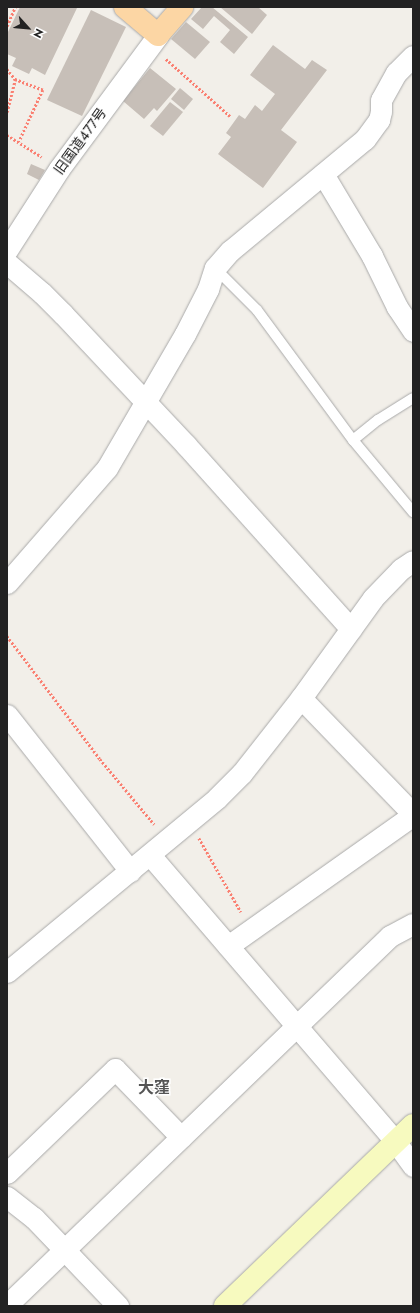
<!DOCTYPE html>
<html>
<head>
<meta charset="utf-8">
<style>
	body { margin:0 }
	#map { position:relative; width:420px; height:1313px; overflow:hidden; background:#f2efe9; font-family:Jost,"Noto Sans JP",sans-serif }
	div>[style] { position:absolute }
	.building>* { inset:0; background:#c7bfb8 }
	.path>* { height:2.5px; margin-top:-1.25px; transform-origin:0; background:repeating-linear-gradient(90deg,#fa8072 0 2px,transparent 0 4px) }
	.roads { filter:drop-shadow(0 0 1px #a9a9a9) drop-shadow(0 0 1px #a9a9a9) }
	.lane>* { height:10px; margin:-5px; padding:0 5px; transform-origin:5px; border-radius:5px; background:#fff }
	.street>* { height:21px; margin:-10.5px; padding:0 10.5px; transform-origin:10.5px; border-radius:10.5px; background:#fff }
	.secondary>* { height:22px; margin:-11px; padding:0 11px; transform-origin:11px; border-radius:11px; background:#f7fabf }
	.primary>* { height:22px; margin:-11px; padding:0 11px; transform-origin:11px; border-radius:11px; background:#fcd6a4 }
	span { translate:-50% -50%; white-space:nowrap; text-align:center; line-height:1.15; -webkit-text-stroke:3px #fff; paint-order:stroke }
	.street-label { font-size:14px; color:#222 }
	.quarter-label { font-size:16px; color:#555; font-weight:700 }
	.frame { position:absolute; inset:0; border:8px solid #222; pointer-events:none }
	.north { position:absolute; left:8px; top:8px; width:40px; height:40px; -webkit-text-stroke:3px #fff; paint-order:stroke; rotate:117deg; font-size:11px; font-weight:700; line-height:16px; text-align:center; color:#222 }
	.north::after { content:''; display:block; margin:auto; width:14px; height:18px; background:#222; clip-path:polygon(50% 0,100% 100%,50% 72%,0 100%) }
</style>
</head>
<body>
<div id="map">
	<div class="building">
		<i style="clip-path:polygon(20px 7px,77px 8px,45px 75px,32px 68px,29px 74px,12px 66px,16px 58px,7px 54px,7px 34px)"></i>
		<i style="clip-path:polygon(202px 7px,212px 7px,248px 37px,234px 54px,220px 42px,230px 30px,214px 16px,203px 29px,191px 19px)"></i>
		<i style="clip-path:polygon(220px 7px,258px 7px,267px 15px,252px 34px)"></i>
		<i style="clip-path:polygon(91px 10px,126px 27px,82px 116px,47px 100px)"></i>
		<i style="clip-path:polygon(186px 22px,210px 42px,195px 59px,171px 39px)"></i>
		<i style="clip-path:polygon(273px 45px,305px 69px,312px 60px,327px 70px,281px 130px,297px 142px,263px 188px,218px 154px,231px 137px,226px 133px,239px 115px,245px 119px,255px 105px,262px 111px,275px 94px,250px 75px)"></i>
		<i style="clip-path:polygon(150px 68px,176px 89px,157px 111px,154px 108px,144px 119px,123px 101px)"></i>
		<i style="clip-path:polygon(180px 88px,193px 99px,184px 110px,171px 99px)"></i>
		<i style="clip-path:polygon(170px 102px,183px 112px,163px 136px,150px 126px)"></i>
		<i style="clip-path:polygon(31px 164px,45px 170px,39px 180px,27px 174px)"></i>
	</div>
	<div class="path">
		<i style="left:7px;top:26px;width:21px;rotate:-67deg"></i>
		<i style="left:166px;top:59px;width:86px;rotate:41.7deg"></i>
		<i style="left:7px;top:69px;width:13px;rotate:51deg"></i>
		<i style="left:15px;top:79px;width:30px;rotate:21deg"></i>
		<i style="left:43px;top:90px;width:57px;rotate:114.8deg"></i>
		<i style="left:7px;top:112px;width:34px;rotate:-76deg"></i>
		<i style="left:7px;top:135px;width:41px;rotate:32.2deg"></i>
		<i style="left:7px;top:636px;width:154px;rotate:52.9deg"></i>
		<i style="left:100px;top:759px;width:85px;rotate:50.3deg"></i>
		<i style="left:199px;top:838px;width:85px;rotate:60.4deg"></i>
	</div>
	<div class="roads">
		<div class="lane">
			<i style="left:215px;top:268px;width:59px;rotate:45deg"></i>
			<i style="left:257px;top:310px;width:162px;rotate:53.6deg"></i>
			<i style="left:353px;top:440px;width:94px;rotate:50.2deg"></i>
			<i style="left:353px;top:440px;width:32px;rotate:-39deg"></i>
			<i style="left:378px;top:420px;width:41px;rotate:-32.2deg"></i>
		</div>
		<div class="street">
			<i style="left:323px;top:174px;width:96px;rotate:59.1deg"></i>
			<i style="left:372px;top:256px;width:57px;rotate:63.9deg"></i>
			<i style="left:397px;top:307px;width:29px;rotate:56deg"></i>
			<i style="left:7px;top:250px;width:96px;rotate:-57.3deg"></i>
			<i style="left:59px;top:169px;width:167px;rotate:-53.5deg"></i>
			<i style="left:7px;top:263px;width:46px;rotate:40.6deg"></i>
			<i style="left:42px;top:293px;width:30px;rotate:45deg"></i>
			<i style="left:63px;top:314px;width:180px;rotate:46.8deg"></i>
			<i style="left:186px;top:445px;width:247px;rotate:48.1deg"></i>
			<i style="left:7px;top:583px;width:152px;rotate:-49deg"></i>
			<i style="left:107px;top:468px;width:155px;rotate:-59.8deg"></i>
			<i style="left:185px;top:334px;width:51px;rotate:-62.9deg"></i>
			<i style="left:208px;top:289px;width:22px;rotate:-72deg"></i>
			<i style="left:215px;top:268px;width:23px;rotate:-49deg"></i>
			<i style="left:230px;top:251px;width:175px;rotate:-39.7deg"></i>
			<i style="left:365px;top:139px;width:24px;rotate:-54deg"></i>
			<i style="left:379px;top:120px;width:9px;rotate:-77deg"></i>
			<i style="left:381px;top:111px;width:11px;rotate:-90deg"></i>
			<i style="left:381px;top:100px;width:31px;rotate:-61deg"></i>
			<i style="left:396px;top:73px;width:24px;rotate:-45deg"></i>
			<i style="left:301px;top:698px;width:161px;rotate:46deg"></i>
			<i style="left:7px;top:715px;width:199px;rotate:51.7deg"></i>
			<i style="left:150px;top:855px;width:377px;rotate:49.4deg"></i>
			<i style="left:395px;top:1141px;width:31px;rotate:54deg"></i>
			<i style="left:228px;top:946px;width:227px;rotate:-35.3deg"></i>
			<i style="left:7px;top:972px;width:273px;rotate:-39.6deg"></i>
			<i style="left:217px;top:798px;width:35px;rotate:-45deg"></i>
			<i style="left:242px;top:773px;width:95px;rotate:-51.8deg"></i>
			<i style="left:301px;top:698px;width:123px;rotate:-54.2deg"></i>
			<i style="left:373px;top:598px;width:40px;rotate:-46deg"></i>
			<i style="left:401px;top:569px;width:14px;rotate:-34deg"></i>
			<i style="left:7px;top:1173px;width:150px;rotate:-43.9deg"></i>
			<i style="left:115px;top:1069px;width:95px;rotate:45.9deg"></i>
			<i style="left:7px;top:1197px;width:34px;rotate:38deg"></i>
			<i style="left:34px;top:1218px;width:122px;rotate:46.3deg"></i>
			<i style="left:7px;top:1305px;width:532px;rotate:-43.93deg"></i>
			<i style="left:390px;top:936px;width:26px;rotate:-28deg"></i>
		</div>
		<div class="secondary">
			<i style="left:225px;top:1306px;width:261px;rotate:-43.9deg"></i>
		</div>
		<div class="primary">
			<i style="left:125px;top:7px;width:43px;rotate:40.3deg"></i>
			<i style="left:158px;top:35px;width:37px;rotate:-49deg"></i>
		</div>
	</div>
	<div class="street-label">
		<span style="left:80px;top:141px;rotate:-54deg">旧国道477号</span>
	</div>
	<div class="quarter-label">
		<span style="left:154px;top:1088px">大窪</span>
	</div>
	<div class="frame"></div>
	<div class="north">N</div>
</div>
</body>
</html>
